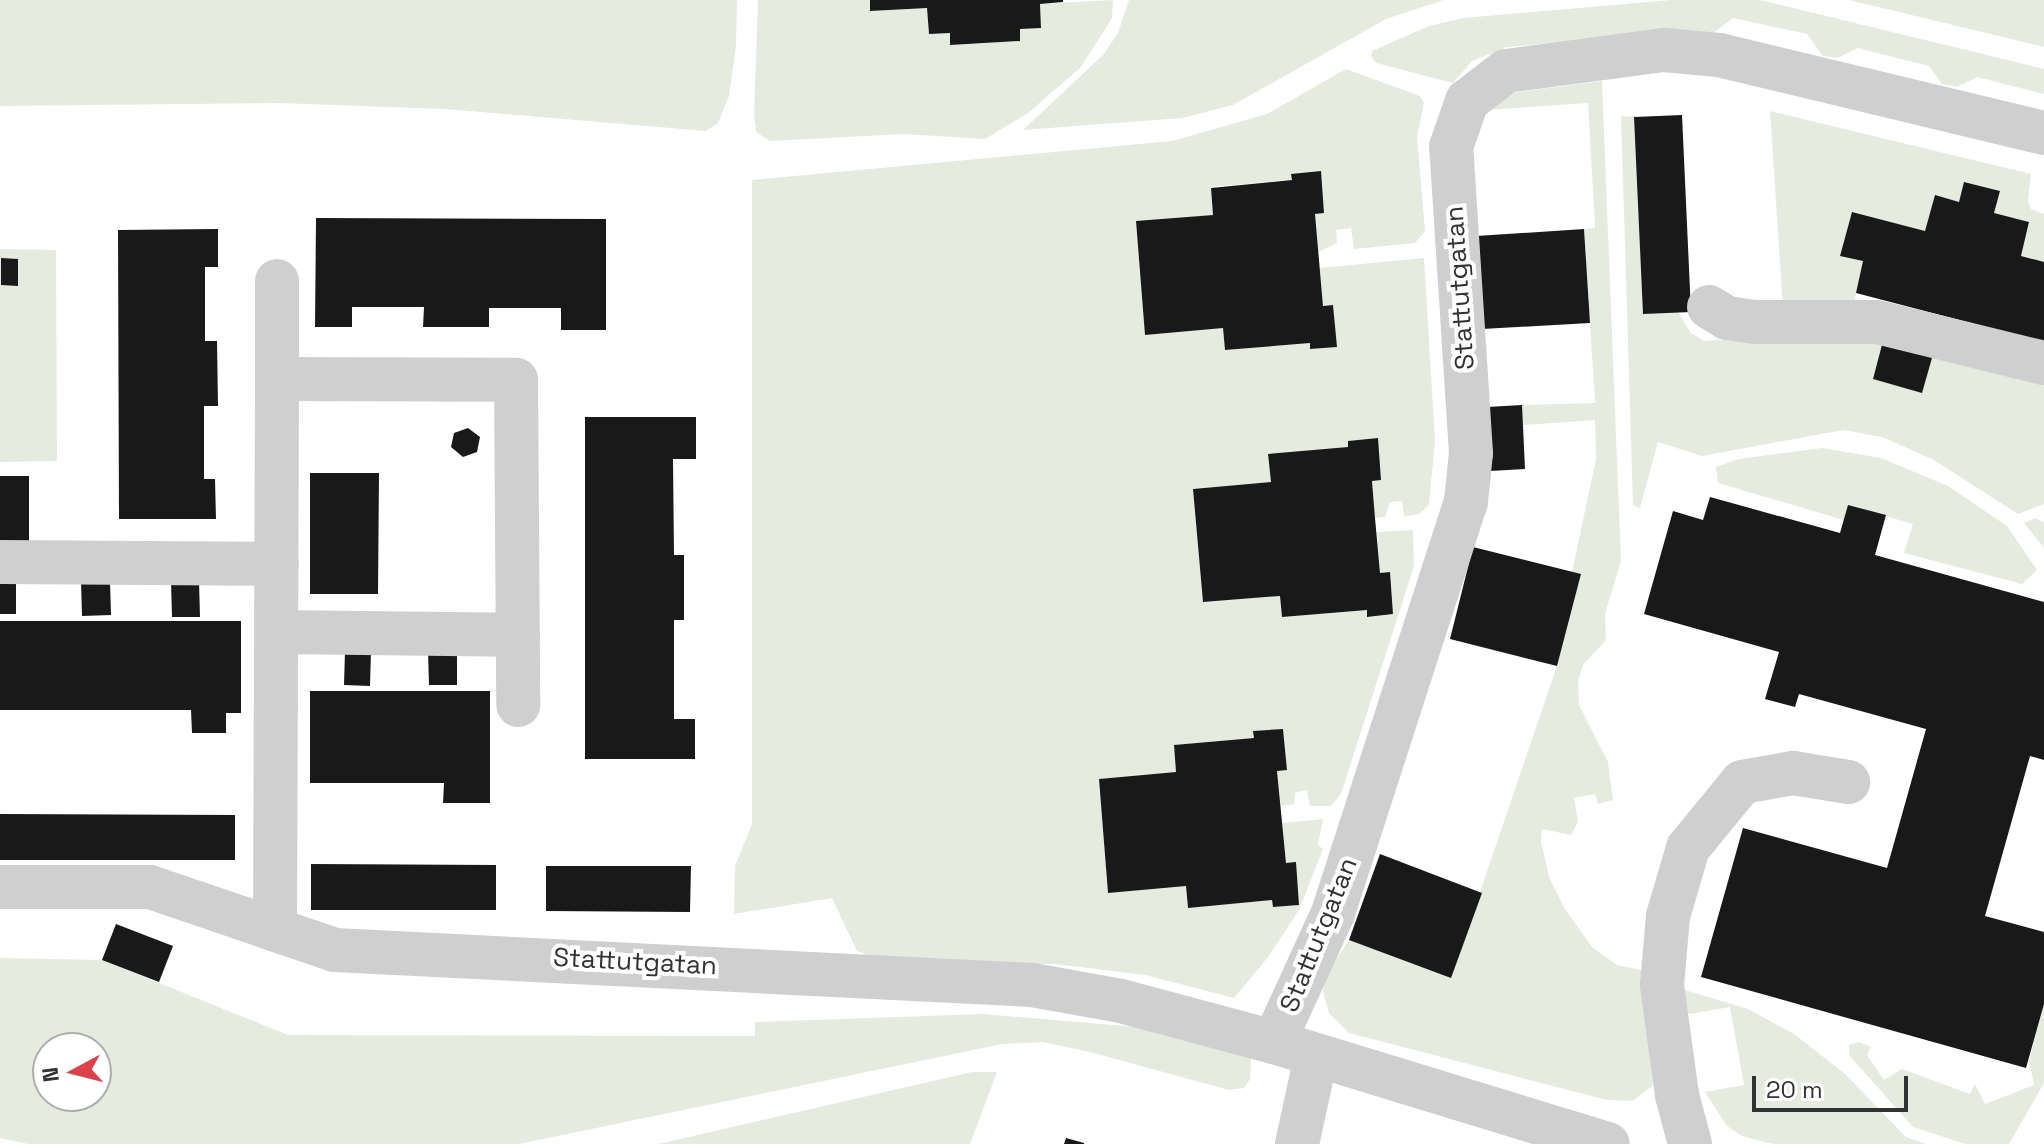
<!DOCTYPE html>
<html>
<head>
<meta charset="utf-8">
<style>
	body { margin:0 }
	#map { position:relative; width:2044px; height:1144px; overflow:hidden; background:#fff; font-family:"Space Grotesk",sans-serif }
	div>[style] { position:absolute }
	.green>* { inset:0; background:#e5ebdf }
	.building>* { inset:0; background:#191919 }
	.minor>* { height:44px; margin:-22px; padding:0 22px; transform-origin:22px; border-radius:22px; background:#cfcfcf }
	span { translate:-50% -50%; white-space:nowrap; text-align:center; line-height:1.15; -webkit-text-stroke:8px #fff; paint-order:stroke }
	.street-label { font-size:26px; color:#323232 }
	.north { position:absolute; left:32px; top:1032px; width:80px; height:80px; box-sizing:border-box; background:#fff; border:2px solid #adadad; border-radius:50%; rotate:263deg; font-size:22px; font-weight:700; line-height:32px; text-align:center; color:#323232 }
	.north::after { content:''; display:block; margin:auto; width:28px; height:36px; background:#dc424b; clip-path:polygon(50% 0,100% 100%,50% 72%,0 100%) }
	.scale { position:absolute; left:1752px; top:1076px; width:156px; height:36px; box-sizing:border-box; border:4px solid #323232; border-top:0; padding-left:10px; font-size:24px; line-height:28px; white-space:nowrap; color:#323232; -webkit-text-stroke:6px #fff; paint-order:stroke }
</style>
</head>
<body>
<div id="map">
	<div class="green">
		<i style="clip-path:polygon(0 0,737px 0,736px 46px,729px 96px,718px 123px,706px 131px,445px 109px,279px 103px,0 106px)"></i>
		<i style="clip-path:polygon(758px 0,870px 0,871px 11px,927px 8px,929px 34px,950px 33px,951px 45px,1020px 41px,1020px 29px,1041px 27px,1040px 4px,1113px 0,1112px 18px,1081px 67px,1028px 113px,985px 139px,904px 134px,770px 141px,756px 132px,754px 114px)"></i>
		<i style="clip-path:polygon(1129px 0,1444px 0,1386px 19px,1233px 105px,1182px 118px,1023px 130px,1103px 55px,1118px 33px)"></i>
		<i style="clip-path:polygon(1671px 0,1760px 0,2044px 69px,2044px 94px,1977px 77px,1957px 87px,1942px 84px,1929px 66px,1858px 48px,1837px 58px,1823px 56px,1807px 34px,1733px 18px,1712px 34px,1646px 34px,1507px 47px,1472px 61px,1453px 83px,1376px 63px,1371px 56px,1372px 51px,1429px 26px,1463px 18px)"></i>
		<i style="clip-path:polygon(1849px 0,2044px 0,2044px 47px)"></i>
		<i style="clip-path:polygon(1346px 69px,1420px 96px,1424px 103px,1417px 137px,1425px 231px,1415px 243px,1354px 249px,1351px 228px,1336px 230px,1337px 243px,1318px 252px,1315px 214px,1324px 213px,1320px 171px,1292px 174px,1292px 180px,1211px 187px,1213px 215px,1136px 222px,1145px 335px,1223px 328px,1225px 350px,1310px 343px,1311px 349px,1336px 347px,1333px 305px,1323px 306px,1320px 268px,1424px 258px,1435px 440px,1429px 505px,1419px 514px,1404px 516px,1402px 501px,1390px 502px,1385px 517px,1375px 518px,1372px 481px,1381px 479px,1377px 438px,1349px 441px,1348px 447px,1268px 455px,1271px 482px,1193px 489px,1203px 602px,1280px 596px,1282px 617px,1367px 610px,1368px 617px,1393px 614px,1390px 573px,1380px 573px,1377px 532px,1413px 530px,1414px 566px,1341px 794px,1331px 806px,1310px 806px,1307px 790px,1295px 793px,1294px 804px,1281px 806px,1277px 771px,1287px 770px,1283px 729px,1254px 731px,1254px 738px,1174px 745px,1176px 772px,1099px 779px,1108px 893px,1186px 886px,1188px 908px,1272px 900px,1274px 907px,1299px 905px,1286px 863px,1282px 823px,1323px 819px,1318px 845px,1323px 849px,1299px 910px,1268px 957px,1234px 998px,1145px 975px,1055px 964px,886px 962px,857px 951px,832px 898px,734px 914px,735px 866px,752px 824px,752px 180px,1172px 141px,1267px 114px)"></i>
		<i style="clip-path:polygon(1602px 81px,1621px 561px,1605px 614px,1606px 640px,1583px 665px,1578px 681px,1579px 705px,1608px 762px,1613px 800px,1598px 804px,1595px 794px,1574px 798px,1578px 822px,1571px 835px,1542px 829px,1541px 842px,1549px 877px,1565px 909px,1592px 947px,1617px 965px,1641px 970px,1653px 1085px,1633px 1101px,1607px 1100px,1349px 1033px,1329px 1013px,1323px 992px,1325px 976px,1349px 940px,1451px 977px,1557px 666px,1581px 575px,1572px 572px,1596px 459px,1595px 420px,1523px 425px,1522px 405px,1595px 403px,1584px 229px,1595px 228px,1588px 103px,1484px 110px,1502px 94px)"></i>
		<i style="clip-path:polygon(1770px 111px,2031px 174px,2028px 200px,2031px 209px,2044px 214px,2044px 262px,2021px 256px,2029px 222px,1994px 213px,2000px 191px,1965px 182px,1959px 202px,1935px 196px,1925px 231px,1852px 212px,1840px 255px,1863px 261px,1854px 304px,1783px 308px)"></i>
		<i style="clip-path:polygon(1621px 116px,1634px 117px,1643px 313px,1678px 312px,1691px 333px,1704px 341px,1818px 332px,1884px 337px,1873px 379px,1922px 392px,1934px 351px,2044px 376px,2044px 504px,2018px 514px,1934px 460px,1882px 437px,1843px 430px,1702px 456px,1658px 442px,1640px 508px,1633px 505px)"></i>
		<i style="clip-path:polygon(0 249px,56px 250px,57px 461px,0 462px)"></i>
		<i style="clip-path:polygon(1822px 448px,1881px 458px,1948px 486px,2007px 526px,2037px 570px,2022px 584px,1904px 553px,1913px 524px,1848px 505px,1844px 520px,1718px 483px,1716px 467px,1739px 459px)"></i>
		<i style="clip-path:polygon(2035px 518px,2044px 523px,2044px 548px,2024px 523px)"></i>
		<i style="clip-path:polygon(evenodd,0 958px,102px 960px,288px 1035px,755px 1036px,755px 1022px,983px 1014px,1137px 1027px,1251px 1056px,1250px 1079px,1244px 1088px,1229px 1090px,1090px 1052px,1043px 1042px,1002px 1044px,519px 1144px,28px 1144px,0 1138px,0 958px,48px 1048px,96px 1048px,96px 1096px,48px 1096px,48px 1048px)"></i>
		<i style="clip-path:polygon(1682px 989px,1748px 1009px,1794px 1034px,1844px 1073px,1906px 1137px,1926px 1144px,1773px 1144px,1742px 1136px,1727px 1126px,1705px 1092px,1744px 1085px,1730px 1007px,1690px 1014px,1682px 1010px)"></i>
		<i style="clip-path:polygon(2044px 1004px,2044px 1083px,2009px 1144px,1965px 1144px,1913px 1127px,1849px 1055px,1849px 1045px,1859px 1042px,1871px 1047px,1867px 1055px,1884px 1080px,1902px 1069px,1970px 1094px,1975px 1084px,1985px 1104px,2034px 1085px,2029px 1061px)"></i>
		<i style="clip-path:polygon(972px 1072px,997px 1072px,970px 1144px,658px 1144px)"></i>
	</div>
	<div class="building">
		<i style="clip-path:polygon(870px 0,1063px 0,1063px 2px,1040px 4px,1041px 28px,1020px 29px,1020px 41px,950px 45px,950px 33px,929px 34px,927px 8px,870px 11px)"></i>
		<i style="clip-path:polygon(1682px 115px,1691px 312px,1643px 314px,1634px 117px)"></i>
		<i style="clip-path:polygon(1321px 171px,1324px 213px,1315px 214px,1323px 306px,1333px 305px,1337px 347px,1310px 349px,1310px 343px,1225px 350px,1223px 328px,1145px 335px,1136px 221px,1213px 215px,1211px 188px,1292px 180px,1291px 174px)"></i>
		<i style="clip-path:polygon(1964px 182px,2000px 191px,1994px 213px,2029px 222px,2021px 256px,2044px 262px,2044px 342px,1856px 293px,1863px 261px,1840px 256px,1852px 212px,1925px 231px,1935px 195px,1959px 202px)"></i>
		<i style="clip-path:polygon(316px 218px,606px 219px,606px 330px,561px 330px,561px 308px,489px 308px,489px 327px,423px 327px,424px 307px,352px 307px,352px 327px,315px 327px)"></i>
		<i style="clip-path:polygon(218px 229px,218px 267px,205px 267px,205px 341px,217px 341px,218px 406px,204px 406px,204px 479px,215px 479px,216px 519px,119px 519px,118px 230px)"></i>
		<i style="clip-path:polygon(1584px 229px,1590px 323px,1482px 329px,1476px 236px)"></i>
		<i style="clip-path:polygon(1px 258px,18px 259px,18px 286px,1px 285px)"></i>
		<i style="clip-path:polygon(1884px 337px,1934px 351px,1922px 393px,1873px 379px)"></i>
		<i style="clip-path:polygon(1522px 405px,1525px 469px,1490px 471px,1487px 407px)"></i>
		<i style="clip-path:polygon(585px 417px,696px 417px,696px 459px,673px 459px,674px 555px,684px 555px,684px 620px,674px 620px,674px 719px,695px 719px,695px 759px,585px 759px)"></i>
		<i style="clip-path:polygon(468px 428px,480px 437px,477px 452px,463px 457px,451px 447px,454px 433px)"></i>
		<i style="clip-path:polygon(1378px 438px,1381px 480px,1372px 481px,1375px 518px,1380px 573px,1390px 572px,1393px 614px,1367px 617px,1367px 610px,1282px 617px,1280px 596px,1203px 602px,1193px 489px,1271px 482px,1268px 454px,1348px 447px,1348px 441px)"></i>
		<i style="clip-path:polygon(310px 473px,379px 473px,378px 594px,310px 594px)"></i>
		<i style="clip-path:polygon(0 476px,29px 476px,29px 544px,0 544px)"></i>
		<i style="clip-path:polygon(1710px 497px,1840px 533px,1848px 505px,1886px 515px,1875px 555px,2044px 602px,2044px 760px,2030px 756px,1985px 916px,2044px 932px,2044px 1004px,2026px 1068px,1701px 977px,1743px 828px,1887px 868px,1926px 729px,1799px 694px,1795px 707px,1765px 699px,1779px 652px,1644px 614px,1673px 511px,1703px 520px)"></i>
		<i style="clip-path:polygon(1473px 547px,1581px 574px,1557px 666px,1450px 639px)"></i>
		<i style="clip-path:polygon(0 581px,16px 581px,16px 614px,0 614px)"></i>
		<i style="clip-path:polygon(81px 581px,110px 581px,111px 615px,82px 616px)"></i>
		<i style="clip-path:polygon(171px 581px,199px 581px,200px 617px,172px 617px)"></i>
		<i style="clip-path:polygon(0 621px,241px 621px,241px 713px,226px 713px,226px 733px,192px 733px,191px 710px,0 710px)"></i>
		<i style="clip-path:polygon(345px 651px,371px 651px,370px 686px,344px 685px)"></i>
		<i style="clip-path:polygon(428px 651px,457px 651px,457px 685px,429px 685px)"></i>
		<i style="clip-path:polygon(310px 691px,490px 691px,490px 803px,443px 803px,444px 783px,310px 783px)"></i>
		<i style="clip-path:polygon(1283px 729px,1287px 770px,1277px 771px,1286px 863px,1296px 862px,1299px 905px,1273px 907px,1272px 900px,1188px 908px,1186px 886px,1108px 893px,1099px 779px,1176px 772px,1174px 745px,1254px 738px,1253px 731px)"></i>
		<i style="clip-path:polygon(0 814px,235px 815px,235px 860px,0 860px)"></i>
		<i style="clip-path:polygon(1380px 854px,1482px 893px,1451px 978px,1349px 940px)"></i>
		<i style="clip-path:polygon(311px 864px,496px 865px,496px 910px,311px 910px)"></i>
		<i style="clip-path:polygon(546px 866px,691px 866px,690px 912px,546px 911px)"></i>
		<i style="clip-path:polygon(116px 924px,173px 946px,159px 982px,102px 960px)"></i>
		<i style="clip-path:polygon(1066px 1138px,1084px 1143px,1084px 1144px,1064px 1144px)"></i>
	</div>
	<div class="minor">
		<i style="left:1709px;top:307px;width:21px;rotate:31deg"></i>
		<i style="left:1727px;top:318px;width:30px;rotate:8deg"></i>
		<i style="left:1757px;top:322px;width:120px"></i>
		<i style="left:1877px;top:322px;width:172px;rotate:13.8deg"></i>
		<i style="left:277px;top:379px;width:98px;rotate:-90deg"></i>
		<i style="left:0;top:562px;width:277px;rotate:0.4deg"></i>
		<i style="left:277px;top:632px;width:241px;rotate:0.7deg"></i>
		<i style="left:0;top:887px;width:150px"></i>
		<i style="left:150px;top:887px;width:195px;rotate:18.8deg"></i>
		<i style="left:335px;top:950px;width:698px;rotate:2.87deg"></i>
		<i style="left:1032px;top:985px;width:90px;rotate:10.2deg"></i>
		<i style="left:1121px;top:1001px;width:158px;rotate:15deg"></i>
		<i style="left:1274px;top:1042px;width:349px;rotate:17deg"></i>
		<i style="left:275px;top:930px;width:551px;rotate:-89.79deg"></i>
		<i style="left:277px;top:379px;width:239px;rotate:0.2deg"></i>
		<i style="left:516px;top:380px;width:325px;rotate:89.6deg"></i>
		<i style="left:1274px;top:1042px;width:142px;rotate:-65.4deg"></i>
		<i style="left:1333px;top:913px;width:432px;rotate:-72.1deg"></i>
		<i style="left:1466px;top:502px;width:49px;rotate:-84.2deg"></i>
		<i style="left:1471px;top:453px;width:307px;rotate:-93.7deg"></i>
		<i style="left:1451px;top:147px;width:49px;rotate:-70.8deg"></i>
		<i style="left:1467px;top:101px;width:49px;rotate:-37.6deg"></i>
		<i style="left:1506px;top:71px;width:159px;rotate:-7.6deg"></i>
		<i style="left:1664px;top:50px;width:55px;rotate:5.2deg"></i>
		<i style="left:1719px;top:55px;width:334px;rotate:13.5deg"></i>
		<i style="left:1297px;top:1144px;width:89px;rotate:-77.7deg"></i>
		<i style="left:1690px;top:1144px;width:51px;rotate:-104.9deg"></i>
		<i style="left:1677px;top:1095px;width:111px;rotate:-97.8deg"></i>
		<i style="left:1662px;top:985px;width:69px;rotate:-85deg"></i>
		<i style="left:1668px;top:916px;width:71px;rotate:-73.6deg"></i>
		<i style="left:1688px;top:848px;width:85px;rotate:-50.7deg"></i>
		<i style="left:1742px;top:782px;width:52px;rotate:-10deg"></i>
		<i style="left:1793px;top:773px;width:56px;rotate:9.3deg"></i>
	</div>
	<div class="street-label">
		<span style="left:1460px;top:288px;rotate:-94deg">Stattutgatan</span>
		<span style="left:1319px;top:935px;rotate:-68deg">Stattutgatan</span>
		<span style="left:635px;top:962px;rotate:3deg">Stattutgatan</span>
	</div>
	<div class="north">N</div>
	<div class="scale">20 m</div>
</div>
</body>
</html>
